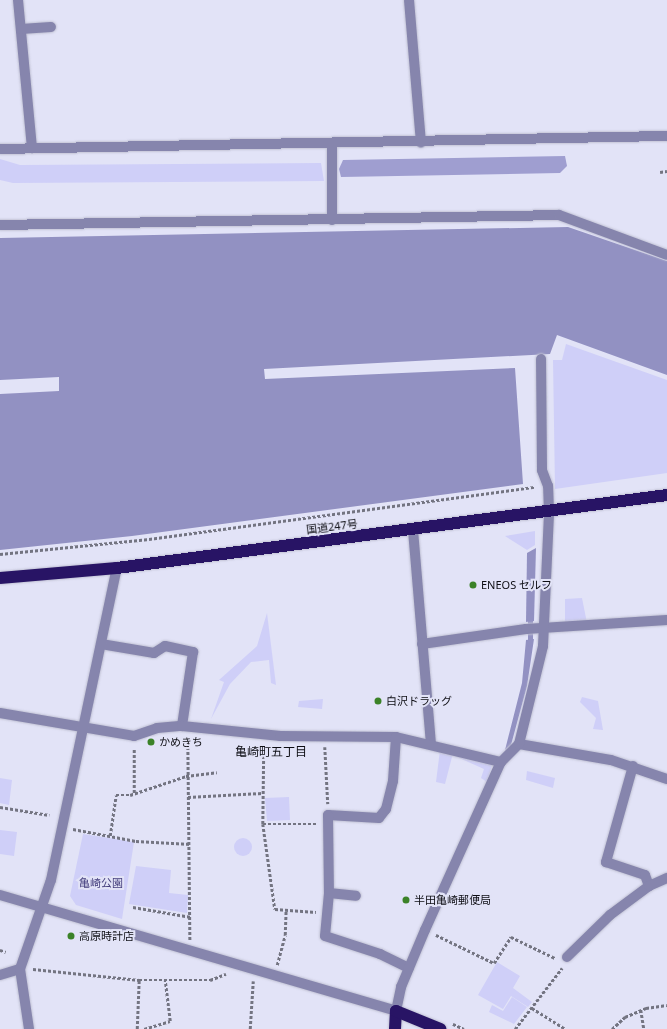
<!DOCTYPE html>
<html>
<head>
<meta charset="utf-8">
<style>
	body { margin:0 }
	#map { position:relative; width:667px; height:1029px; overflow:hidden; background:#e2e3f7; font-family:"Noto Sans","Noto Sans JP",sans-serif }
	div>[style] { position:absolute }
	.green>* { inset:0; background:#cfcff8 }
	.round { border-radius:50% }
	.forest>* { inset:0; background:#9f9ed0 }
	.water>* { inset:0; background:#9291c2 }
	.stream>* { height:4.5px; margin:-2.25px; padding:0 2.25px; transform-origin:2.25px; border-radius:2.25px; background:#9291c2 }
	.path>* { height:2.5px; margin-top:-1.25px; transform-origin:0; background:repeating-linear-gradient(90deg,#737481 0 3px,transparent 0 5px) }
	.roads { filter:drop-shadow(0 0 1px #c0c1d3) drop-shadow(0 0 1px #c0c1d3) }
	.minor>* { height:10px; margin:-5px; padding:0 5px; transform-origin:5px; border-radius:5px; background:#8685ad }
	.highway>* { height:12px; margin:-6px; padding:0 6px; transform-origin:6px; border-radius:6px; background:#281465 }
	.dots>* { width:11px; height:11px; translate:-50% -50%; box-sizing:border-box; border:2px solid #e2e3f7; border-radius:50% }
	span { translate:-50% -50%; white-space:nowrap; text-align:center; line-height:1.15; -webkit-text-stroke:4px #e2e3f7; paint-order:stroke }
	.street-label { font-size:11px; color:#0d0d13 }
	.poi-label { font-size:11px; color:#0d0d13 }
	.left { translate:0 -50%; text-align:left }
	.park-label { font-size:11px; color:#46407e }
	.neighbourhood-label { font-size:12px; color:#0d0d13 }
</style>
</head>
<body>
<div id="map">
	<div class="green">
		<i style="clip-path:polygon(0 159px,20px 165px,321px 163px,324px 181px,13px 183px,0 180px)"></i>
		<i style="clip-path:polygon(566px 344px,667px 380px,667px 473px,555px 489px,553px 360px,562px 360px)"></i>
		<i style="clip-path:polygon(535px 531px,535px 545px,527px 550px,505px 536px)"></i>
		<i style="clip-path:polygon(582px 598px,587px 623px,565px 624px,565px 599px)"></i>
		<i style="clip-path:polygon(267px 613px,276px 685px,271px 683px,269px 660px,251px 662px,230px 684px,211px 719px,224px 682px,219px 680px,257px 646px)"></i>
		<i style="clip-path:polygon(582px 697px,598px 701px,603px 730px,593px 729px,596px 718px,580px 702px)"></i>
		<i style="clip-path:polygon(323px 699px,322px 709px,298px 707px,299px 701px)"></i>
		<i style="clip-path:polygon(440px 750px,453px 753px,445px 784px,436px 782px)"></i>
		<i style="clip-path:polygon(458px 754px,492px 765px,487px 782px,481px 778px,484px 769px,457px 757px)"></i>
		<i style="clip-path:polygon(527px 771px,555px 778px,553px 788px,526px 780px)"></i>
		<i style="clip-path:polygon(0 778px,12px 780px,9px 805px,0 803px)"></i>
		<i style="clip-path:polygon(289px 797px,290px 820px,267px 821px,265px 798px)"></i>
		<i style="clip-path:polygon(0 830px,17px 832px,14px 856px,0 854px)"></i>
		<i style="clip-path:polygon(83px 834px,134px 842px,122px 919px,76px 905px,70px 896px)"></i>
		<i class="round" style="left:234px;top:838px;width:18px;height:18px"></i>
		<i style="clip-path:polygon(136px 866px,171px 870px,169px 893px,188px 895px,187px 913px,129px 904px)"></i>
		<i style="clip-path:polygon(497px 962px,520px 976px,513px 988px,532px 1002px,528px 1007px,511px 996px,503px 1009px,478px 995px)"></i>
		<i style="clip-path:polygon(512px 997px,527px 1007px,514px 1024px,489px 1012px,492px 1005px,503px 1011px)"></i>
	</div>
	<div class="forest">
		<i style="clip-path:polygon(565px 156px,567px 166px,560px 173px,341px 177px,339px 169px,343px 160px)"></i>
	</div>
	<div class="water">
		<i style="clip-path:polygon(568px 227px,667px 261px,667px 375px,557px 335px,550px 354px,264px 369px,265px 379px,515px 368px,523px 484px,132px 536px,0 550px,0 394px,59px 391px,59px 377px,0 380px,0 238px)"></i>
		<i style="clip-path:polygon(536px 548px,534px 621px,526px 622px,527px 553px)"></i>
		<i style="clip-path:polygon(534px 639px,527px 686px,511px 745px,505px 750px,522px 683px,526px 640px)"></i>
	</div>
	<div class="stream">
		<i style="left:530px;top:644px;width:28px;rotate:-90deg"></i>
	</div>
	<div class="path">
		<i style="left:660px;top:172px;width:7px;rotate:-8deg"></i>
		<i style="left:0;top:554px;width:150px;rotate:-5.7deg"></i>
		<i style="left:149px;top:539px;width:389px;rotate:-7.7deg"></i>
		<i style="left:188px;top:737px;width:203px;rotate:89.4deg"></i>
		<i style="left:264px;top:746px;width:78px;rotate:90.7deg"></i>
		<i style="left:263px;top:824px;width:86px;rotate:82deg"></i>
		<i style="left:275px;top:909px;width:41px;rotate:4.2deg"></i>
		<i style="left:325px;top:747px;width:57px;rotate:87deg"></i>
		<i style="left:134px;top:793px;width:45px;rotate:-90deg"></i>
		<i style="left:188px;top:797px;width:75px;rotate:-3.1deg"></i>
		<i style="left:0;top:807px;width:50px;rotate:9.3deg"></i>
		<i style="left:263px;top:824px;width:54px"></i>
		<i style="left:73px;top:829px;width:64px;rotate:10.8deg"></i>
		<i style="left:136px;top:841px;width:55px;rotate:3.1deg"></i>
		<i style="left:110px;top:836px;width:41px;rotate:-81.7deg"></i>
		<i style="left:116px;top:795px;width:14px"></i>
		<i style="left:130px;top:795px;width:59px;rotate:-18.7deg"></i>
		<i style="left:186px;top:776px;width:31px;rotate:-7deg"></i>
		<i style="left:133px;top:907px;width:59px;rotate:9.8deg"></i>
		<i style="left:436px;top:935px;width:64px;rotate:25.8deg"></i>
		<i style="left:494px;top:963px;width:31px;rotate:-57deg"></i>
		<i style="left:511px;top:937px;width:49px;rotate:25.5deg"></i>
		<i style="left:0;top:950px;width:6px;rotate:18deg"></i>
		<i style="left:277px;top:965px;width:31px;rotate:-75deg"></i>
		<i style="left:285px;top:935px;width:25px;rotate:-88deg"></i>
		<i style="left:33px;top:969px;width:107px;rotate:5.9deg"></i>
		<i style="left:139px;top:980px;width:71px"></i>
		<i style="left:210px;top:980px;width:17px;rotate:-21deg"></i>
		<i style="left:532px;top:1008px;width:40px;rotate:32deg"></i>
		<i style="left:641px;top:1010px;width:19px;rotate:81deg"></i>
		<i style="left:453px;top:1024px;width:12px;rotate:24deg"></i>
		<i style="left:137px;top:1029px;width:49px;rotate:-87.7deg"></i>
		<i style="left:144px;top:1029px;width:27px;rotate:-17deg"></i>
		<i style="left:170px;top:1021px;width:41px;rotate:-97deg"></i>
		<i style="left:250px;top:1029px;width:48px;rotate:-86.4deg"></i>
		<i style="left:515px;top:1029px;width:77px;rotate:-52.4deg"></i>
		<i style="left:612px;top:1029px;width:18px;rotate:-43deg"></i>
		<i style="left:625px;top:1017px;width:23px;rotate:-23deg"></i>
		<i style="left:646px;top:1008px;width:21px;rotate:-8deg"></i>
	</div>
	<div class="roads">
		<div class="minor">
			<i style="left:18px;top:0;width:149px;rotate:84.6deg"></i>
			<i style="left:409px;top:0;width:143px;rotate:85.2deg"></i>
			<i style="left:21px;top:29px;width:30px;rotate:-4deg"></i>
			<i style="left:0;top:149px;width:667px;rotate:-1.12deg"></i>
			<i style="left:332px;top:220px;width:77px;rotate:-90deg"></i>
			<i style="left:0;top:225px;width:559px;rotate:-1.02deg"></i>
			<i style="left:559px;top:215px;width:115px;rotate:20.3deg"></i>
			<i style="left:413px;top:530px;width:215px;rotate:85.2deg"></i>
			<i style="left:101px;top:644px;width:54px;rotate:9.6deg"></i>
			<i style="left:154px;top:653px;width:13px;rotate:-32deg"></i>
			<i style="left:165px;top:646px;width:29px;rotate:12deg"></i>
			<i style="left:193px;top:652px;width:75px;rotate:98.5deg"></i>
			<i style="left:422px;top:644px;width:105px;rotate:-8.2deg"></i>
			<i style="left:526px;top:629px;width:141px;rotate:-3.7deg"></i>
			<i style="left:0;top:713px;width:136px;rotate:9.7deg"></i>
			<i style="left:134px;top:736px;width:24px;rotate:-19deg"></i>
			<i style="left:157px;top:728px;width:25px;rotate:-5deg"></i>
			<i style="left:182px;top:726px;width:99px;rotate:5.8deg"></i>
			<i style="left:280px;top:736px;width:116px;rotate:0.5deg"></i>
			<i style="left:396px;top:737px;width:108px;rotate:13.4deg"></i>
			<i style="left:396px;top:737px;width:44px;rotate:93.9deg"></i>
			<i style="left:393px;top:781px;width:29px;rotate:104deg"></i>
			<i style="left:386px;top:809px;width:11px;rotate:128deg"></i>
			<i style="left:379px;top:818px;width:51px;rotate:-176.6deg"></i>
			<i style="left:328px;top:815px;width:78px;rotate:89.3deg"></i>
			<i style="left:329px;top:893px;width:43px;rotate:95.3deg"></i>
			<i style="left:325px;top:936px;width:58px;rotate:18.1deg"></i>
			<i style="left:380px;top:954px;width:32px;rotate:26deg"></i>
			<i style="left:519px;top:744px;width:93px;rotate:9.9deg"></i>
			<i style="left:611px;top:760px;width:59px;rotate:18.7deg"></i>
			<i style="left:633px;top:766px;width:100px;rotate:105.7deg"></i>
			<i style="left:606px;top:862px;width:41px;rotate:18.4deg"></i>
			<i style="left:645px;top:875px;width:12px;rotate:70deg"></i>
			<i style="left:329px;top:893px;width:27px;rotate:6deg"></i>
			<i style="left:0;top:895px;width:413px;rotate:16.3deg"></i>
			<i style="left:396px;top:1011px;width:25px;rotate:-78deg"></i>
			<i style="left:401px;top:987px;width:62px;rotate:-67.2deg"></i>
			<i style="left:425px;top:930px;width:184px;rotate:-65.7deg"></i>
			<i style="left:501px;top:762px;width:25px;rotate:-45deg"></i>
			<i style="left:519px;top:744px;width:101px;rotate:-76.2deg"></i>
			<i style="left:543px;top:646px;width:134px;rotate:-87.4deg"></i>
			<i style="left:549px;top:512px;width:26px;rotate:-92deg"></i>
			<i style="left:548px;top:486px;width:17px;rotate:-111deg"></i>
			<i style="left:542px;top:470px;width:111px;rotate:-90.5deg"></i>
			<i style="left:567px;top:957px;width:60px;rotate:-44.3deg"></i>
			<i style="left:610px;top:915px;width:49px;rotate:-36.6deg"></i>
			<i style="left:649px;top:886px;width:20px;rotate:-24deg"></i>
			<i style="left:0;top:975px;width:21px;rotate:-17deg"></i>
			<i style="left:29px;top:1029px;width:61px;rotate:-98.5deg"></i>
			<i style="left:20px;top:969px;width:94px;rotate:-70.8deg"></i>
			<i style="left:51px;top:880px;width:319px;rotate:-78.1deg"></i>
		</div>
		<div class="highway">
			<i style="left:0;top:578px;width:117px;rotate:-4.9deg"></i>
			<i style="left:117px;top:568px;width:555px;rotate:-7.56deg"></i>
			<i style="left:395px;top:1029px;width:18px;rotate:-87deg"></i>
			<i style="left:396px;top:1011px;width:48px;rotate:22.2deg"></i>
		</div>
	</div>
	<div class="dots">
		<i style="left:473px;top:585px;background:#3b8228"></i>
		<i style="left:378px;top:701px;background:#3b8228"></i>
		<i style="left:151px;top:742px;background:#3b8228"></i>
		<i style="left:406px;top:900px;background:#3b8228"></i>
		<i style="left:71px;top:936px;background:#3b8228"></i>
	</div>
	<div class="street-label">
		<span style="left:332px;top:527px;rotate:-7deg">国道247号</span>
	</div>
	<div class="poi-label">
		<span class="left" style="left:481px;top:585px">ENEOS セルフ</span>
		<span class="left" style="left:386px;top:701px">白沢ドラッグ</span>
		<span class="left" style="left:159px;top:742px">かめきち</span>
		<span class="left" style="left:414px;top:900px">半田亀崎郵便局</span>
		<span class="left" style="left:79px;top:936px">高原時計店</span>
	</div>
	<div class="park-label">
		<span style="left:101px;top:883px">亀崎公園</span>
	</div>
	<div class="neighbourhood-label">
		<span style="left:271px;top:752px">亀崎町五丁目</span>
	</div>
</div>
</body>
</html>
